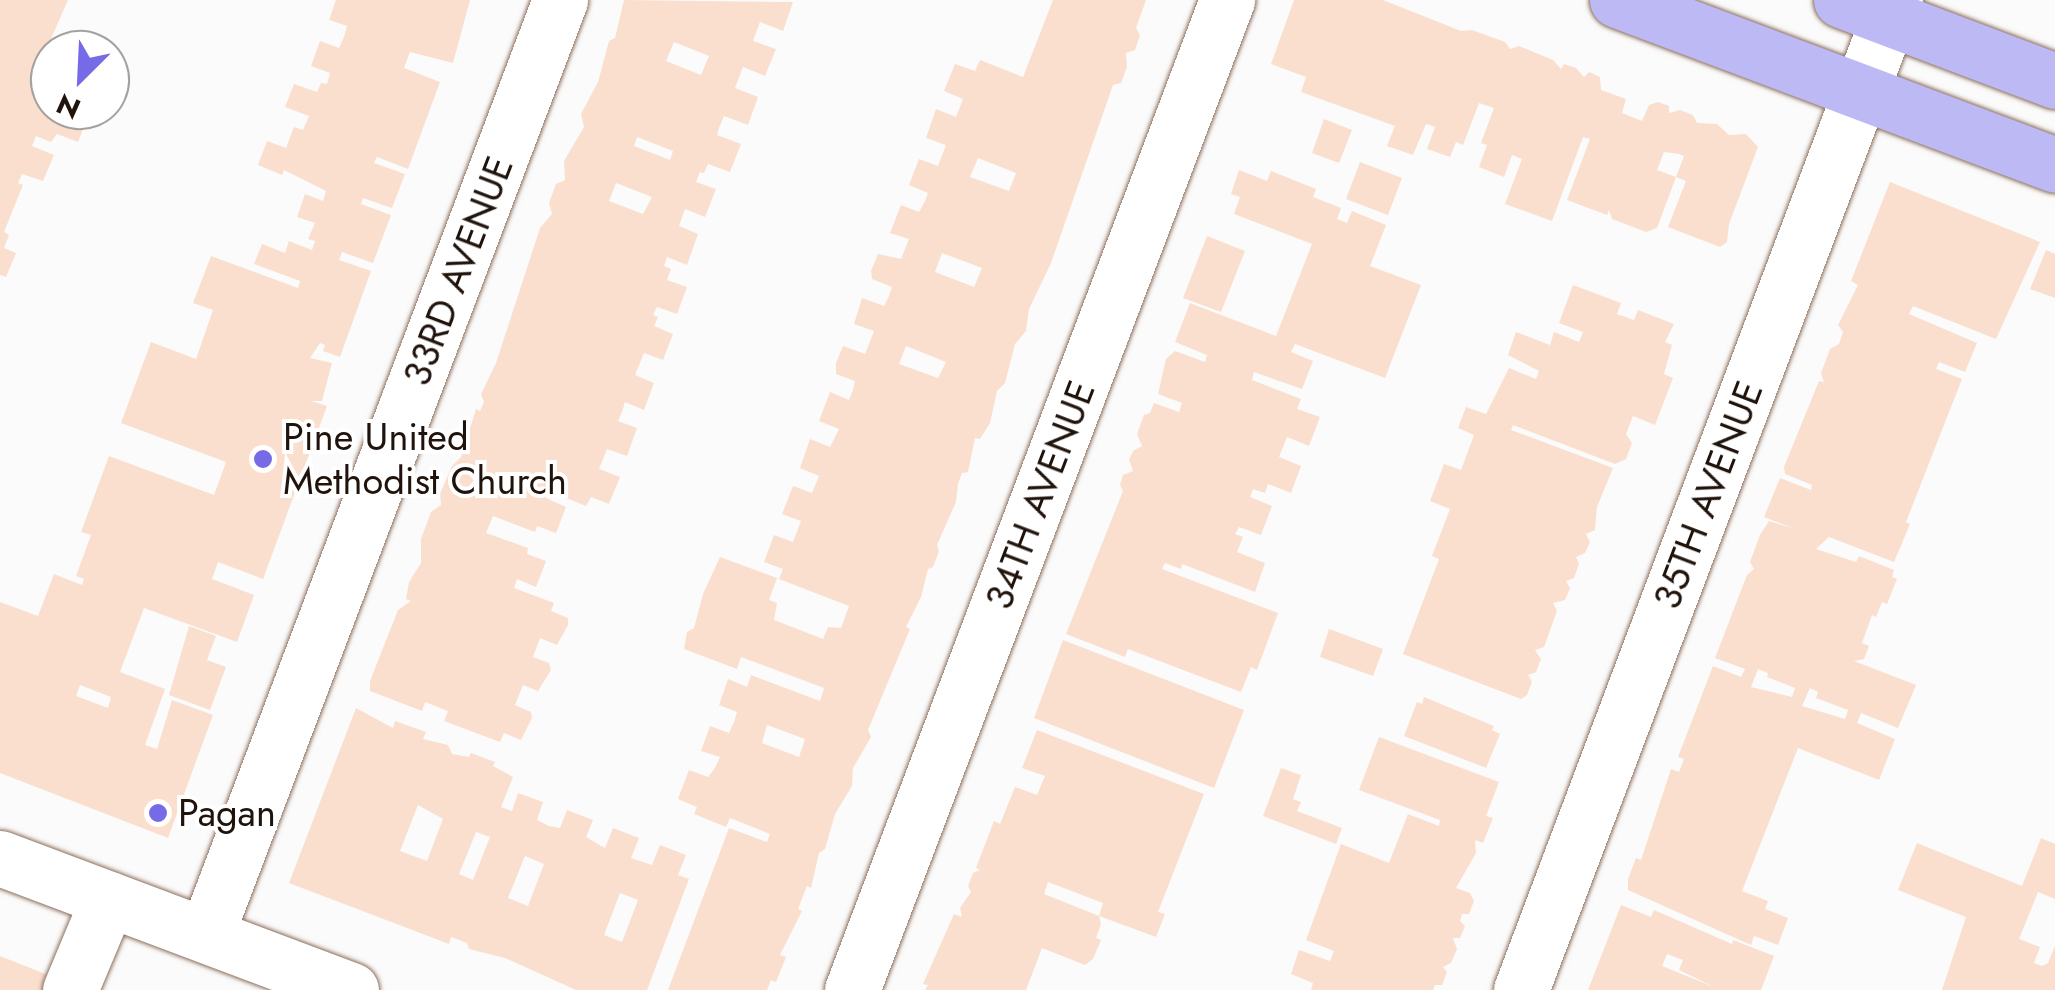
<!DOCTYPE html>
<html>
<head>
<meta charset="utf-8">
<style>
	body { margin:0 }
	#map { position:relative; width:2055px; height:990px; overflow:hidden; background:#fbfbfb; font-family:Jost,sans-serif }
	div>[style] { position:absolute }
	.building>* { inset:0; background:#fadfcf }
	.roads { filter:drop-shadow(0 0 2px #8c6f5c) drop-shadow(0 0 2px #8c6f5c) }
	.minor>* { height:55px; margin:-27.5px; padding:0 27.5px; transform-origin:27.5px; border-radius:27.5px; background:#fff }
	.major>* { height:55px; margin:-27.5px; padding:0 27.5px; transform-origin:27.5px; border-radius:27.5px; background:#bcb9f4 }
	.dots>* { width:28px; height:28px; translate:-50% -50%; box-sizing:border-box; border:5px solid #fff; border-radius:50% }
	span { translate:-50% -50%; white-space:nowrap; text-align:center; line-height:1.15; -webkit-text-stroke:8px #fff; paint-order:stroke }
	.street-label { font-size:38px; color:#1f130c }
	.poi-label { font-size:38px; color:#1f130c }
	.left { translate:0 -50%; text-align:left }
	.north { position:absolute; left:30px; top:30px; width:100px; height:100px; box-sizing:border-box; background:#fff; border:2px solid #a5a19e; border-radius:50%; rotate:204deg; font-size:28px; font-weight:700; line-height:40px; text-align:center; color:#1f130c }
	.north::after { content:''; display:block; margin:auto; width:35px; height:45px; background:#776ae6; clip-path:polygon(50% 0,100% 100%,50% 72%,0 100%) }
</style>
</head>
<body>
<div id="map">
	<div class="building">
		<i style="clip-path:polygon(0 0,68px 0,47px 48px,50px 74px,39px 69px,34px 82px,50px 88px,50px 110px,89px 114px,78px 142px,57px 134px,51px 142px,36px 136px,32px 146px,54px 155px,43px 181px,22px 174px,18px 183px,23px 185px,4px 232px,9px 235px,4px 248px,16px 253px,6px 277px,0 275px)"></i>
		<i style="clip-path:polygon(evenodd,336px 0,470px 0,453px 63px,410px 52px,404px 68px,440px 82px,408px 169px,377px 157px,374px 163px,405px 174px,392px 208px,363px 198px,361px 204px,391px 215px,373px 263px,342px 252px,339px 260px,371px 271px,340px 357px,323px 351px,325px 345px,320px 343px,310px 358px,332px 363px,322px 401px,311px 401px,327px 406px,263px 579px,218px 562px,212px 579px,254px 595px,237px 642px,144px 608px,120px 672px,165px 689px,145px 745px,157px 749px,172px 700px,213px 715px,168px 838px,0 773px,0 602px,38px 616px,54px 574px,82px 585px,84px 579px,76px 576px,91px 535px,81px 532px,109px 456px,214px 495px,226px 462px,121px 423px,151px 342px,196px 359px,213px 310px,193px 303px,211px 256px,298px 288px,300px 281px,254px 264px,262px 244px,285px 253px,289px 241px,312px 250px,315px 241px,308px 239px,315px 223px,297px 217px,305px 194px,323px 201px,326px 191px,284px 170px,282px 175px,258px 165px,267px 141px,286px 148px,294px 127px,303px 130px,309px 116px,285px 107px,294px 84px,317px 92px,321px 83px,327px 84px,330px 73px,311px 66px,320px 41px,339px 48px,344px 37px,347px 26px,329px 20px,336px 0,80px 685px,111px 697px,108px 708px,76px 696px,80px 685px)"></i>
		<i style="clip-path:polygon(evenodd,624px 0,793px 2px,783px 31px,760px 22px,753px 41px,776px 49px,765px 76px,743px 67px,735px 88px,758px 97px,748px 125px,724px 116px,719px 128px,717px 135px,741px 144px,730px 172px,708px 164px,704px 173px,700px 172px,696px 182px,716px 189px,705px 217px,685px 209px,679px 226px,698px 234px,687px 265px,667px 257px,664px 266px,671px 269px,667px 280px,687px 287px,677px 314px,657px 307px,653px 315px,658px 317px,654px 326px,673px 334px,663px 360px,644px 353px,635px 375px,654px 383px,644px 410px,625px 402px,622px 412px,618px 421px,637px 428px,627px 456px,607px 449px,599px 469px,620px 477px,609px 504px,591px 497px,586px 506px,551px 492px,548px 499px,566px 507px,556px 533px,537px 526px,535px 532px,493px 516px,486px 533px,528px 548px,527px 554px,546px 561px,536px 587px,517px 579px,514px 588px,554px 603px,551px 611px,568px 618px,568px 625px,557px 645px,540px 638px,533px 657px,549px 663px,551px 670px,538px 691px,523px 685px,515px 705px,531px 712px,532px 718px,521px 740px,504px 733px,500px 742px,444px 721px,448px 711px,425px 702px,422px 711px,370px 691px,370px 681px,398px 610px,411px 601px,406px 599px,409px 582px,421px 563px,421px 539px,431px 512px,441px 505px,440px 494px,452px 466px,461px 457px,476px 409px,480px 411px,484px 402px,481px 394px,496px 363px,540px 228px,552px 214px,549px 203px,556px 184px,565px 180px,564px 161px,584px 127px,581px 114px,598px 82px,609px 41px,615px 38px,624px 0,674px 42px,709px 56px,701px 75px,666px 61px,674px 42px,624px 0,637px 137px,673px 151px,670px 160px,634px 146px,637px 137px,624px 0,616px 183px,652px 197px,643px 214px,609px 201px,616px 183px)"></i>
		<i style="clip-path:polygon(evenodd,1053px 0,1146px 0,1136px 28px,1140px 35px,1135px 50px,1126px 53px,1127px 67px,1121px 83px,1113px 85px,1051px 263px,1029px 309px,1026px 331px,1015px 344px,1005px 383px,997px 391px,990px 423px,980px 439px,975px 438px,968px 472px,962px 473px,958px 484px,956px 502px,937px 545px,939px 551px,933px 567px,928px 569px,921px 597px,906px 627px,910px 629px,868px 730px,871px 737px,853px 768px,852px 786px,835px 814px,825px 849px,819px 853px,811px 888px,807px 886px,798px 909px,802px 911px,780px 955px,786px 957px,776px 982px,771px 980px,767px 990px,668px 990px,729px 828px,767px 842px,770px 834px,730px 818px,726px 827px,694px 814px,697px 807px,678px 799px,689px 770px,708px 777px,715px 768px,720px 757px,701px 751px,710px 726px,729px 733px,734px 722px,737px 712px,719px 705px,728px 679px,747px 687px,751px 675px,820px 701px,824px 688px,741px 657px,737px 669px,684px 649px,687px 632px,694px 628px,703px 594px,720px 557px,777px 578px,769px 600px,777px 603px,774px 620px,823px 639px,828px 627px,841px 628px,849px 606px,779px 579px,783px 569px,764px 562px,774px 535px,793px 542px,801px 521px,782px 514px,793px 486px,812px 493px,819px 476px,800px 468px,810px 439px,830px 447px,839px 429px,819px 421px,830px 392px,849px 400px,853px 390px,855px 381px,836px 374px,836px 363px,843px 346px,865px 354px,874px 331px,854px 324px,862px 298px,884px 306px,889px 296px,892px 287px,872px 279px,871px 271px,878px 254px,901px 259px,909px 239px,890px 233px,901px 205px,919px 212px,925px 201px,928px 193px,909px 185px,919px 159px,938px 166px,946px 145px,926px 138px,936px 109px,956px 117px,963px 99px,944px 91px,955px 64px,975px 71px,980px 60px,1023px 77px,1053px 0,978px 158px,1016px 173px,1009px 191px,970px 177px,978px 158px,1053px 0,942px 253px,982px 268px,974px 287px,935px 272px,942px 253px,1053px 0,906px 346px,946px 362px,938px 378px,899px 364px,906px 346px,1053px 0,767px 725px,805px 739px,799px 757px,762px 743px,767px 725px)"></i>
		<i style="clip-path:polygon(1294px 0,1383px 0,1461px 31px,1472px 30px,1505px 42px,1510px 49px,1519px 46px,1553px 60px,1561px 69px,1564px 64px,1576px 68px,1584px 77px,1589px 72px,1600px 77px,1601px 90px,1626px 99px,1622px 113px,1642px 121px,1649px 105px,1658px 102px,1669px 106px,1669px 113px,1680px 110px,1693px 115px,1697px 123px,1717px 124px,1729px 135px,1746px 134px,1758px 147px,1729px 224px,1727px 242px,1720px 247px,1668px 227px,1686px 181px,1676px 177px,1684px 156px,1679px 154px,1664px 152px,1657px 170px,1676px 177px,1657px 228px,1646px 232px,1612px 219px,1609px 210px,1607px 215px,1567px 200px,1590px 139px,1583px 137px,1552px 221px,1505px 204px,1522px 159px,1512px 155px,1504px 177px,1479px 167px,1487px 145px,1481px 143px,1494px 108px,1479px 103px,1463px 145px,1456px 142px,1450px 157px,1427px 149px,1435px 127px,1426px 124px,1413px 155px,1387px 146px,1395px 126px,1301px 92px,1306px 77px,1271px 64px)"></i>
		<i style="clip-path:polygon(1324px 119px,1352px 130px,1339px 163px,1312px 153px)"></i>
		<i style="clip-path:polygon(1360px 162px,1402px 178px,1388px 215px,1346px 199px)"></i>
		<i style="clip-path:polygon(1239px 170px,1267px 181px,1271px 171px,1316px 189px,1313px 197px,1341px 208px,1337px 219px,1347px 223px,1352px 211px,1386px 225px,1370px 266px,1421px 285px,1385px 378px,1295px 344px,1291px 352px,1313px 361px,1302px 389px,1254px 372px,1252px 380px,1301px 399px,1297px 409px,1320px 417px,1309px 446px,1287px 437px,1279px 457px,1301px 466px,1291px 493px,1268px 484px,1265px 493px,1253px 489px,1250px 497px,1272px 506px,1261px 535px,1239px 527px,1235px 534px,1243px 537px,1237px 552px,1265px 563px,1255px 592px,1182px 564px,1181px 569px,1165px 563px,1162px 569px,1278px 613px,1257px 670px,1251px 667px,1241px 692px,1128px 649px,1125px 657px,1066px 634px,1123px 491px,1120px 485px,1123px 475px,1133px 471px,1129px 460px,1133px 451px,1142px 446px,1137px 434px,1144px 415px,1150px 413px,1154px 403px,1179px 412px,1182px 403px,1158px 394px,1166px 359px,1175px 351px,1205px 362px,1207px 355px,1175px 342px,1190px 303px,1276px 336px,1312px 244px,1234px 214px,1240px 197px,1231px 194px)"></i>
		<i style="clip-path:polygon(evenodd,1890px 182px,2040px 242px,1996px 339px,1913px 306px,1909px 314px,1977px 343px,1965px 372px,1939px 362px,1936px 369px,1962px 379px,1906px 522px,1910px 524px,1894px 562px,1829px 537px,1816px 549px,1856px 562px,1859px 556px,1894px 570px,1892px 577px,1897px 579px,1887px 604px,1882px 602px,1876px 617px,1872px 615px,1862px 643px,1869px 646px,1864px 659px,1854px 661px,1916px 685px,1898px 728px,1861px 713px,1857px 723px,1895px 739px,1879px 780px,1798px 748px,1742px 891px,1768px 901px,1765px 909px,1788px 918px,1778px 945px,1754px 936px,1751px 945px,1628px 890px,1628px 879px,1636px 858px,1641px 860px,1671px 769px,1679px 772px,1684px 759px,1678px 757px,1713px 666px,1741px 677px,1745px 669px,1715px 658px,1747px 575px,1754px 569px,1750px 562px,1760px 535px,1769px 521px,1795px 529px,1764px 517px,1780px 478px,1811px 490px,1812px 485px,1785px 474px,1784px 467px,1819px 381px,1824px 382px,1821px 373px,1830px 349px,1839px 344px,1843px 332px,1838px 325px,1858px 285px,1851px 281px,1890px 182px,1758px 669px,1768px 673px,1767px 677px,1795px 688px,1792px 697px,1751px 687px,1758px 669px,1890px 182px,1810px 688px,1818px 692px,1816px 698px,1848px 710px,1845px 719px,1802px 706px,1810px 688px)"></i>
		<i style="clip-path:polygon(1207px 236px,1245px 251px,1221px 312px,1183px 298px)"></i>
		<i style="clip-path:polygon(2046px 250px,2055px 254px,2055px 298px,2030px 289px)"></i>
		<i style="clip-path:polygon(1573px 285px,1621px 303px,1617px 314px,1634px 320px,1638px 310px,1674px 324px,1665px 342px,1672px 345px,1664px 374px,1673px 378px,1655px 425px,1633px 416px,1626px 434px,1632px 443px,1626px 459px,1615px 464px,1513px 425px,1511px 430px,1613px 468px,1597px 507px,1595px 530px,1586px 534px,1590px 542px,1585px 553px,1576px 557px,1579px 564px,1574px 578px,1566px 581px,1570px 588px,1565px 600px,1553px 603px,1557px 611px,1544px 647px,1535px 650px,1541px 659px,1536px 672px,1528px 675px,1532px 682px,1527px 695px,1521px 699px,1403px 654px,1439px 559px,1432px 556px,1450px 509px,1430px 501px,1444px 464px,1461px 470px,1474px 435px,1458px 428px,1466px 407px,1486px 414px,1509px 368px,1536px 379px,1539px 371px,1508px 355px,1516px 332px,1550px 345px,1554px 332px,1579px 342px,1583px 332px,1559px 323px)"></i>
		<i style="clip-path:polygon(189px 626px,216px 636px,207px 660px,226px 667px,210px 710px,169px 695px)"></i>
		<i style="clip-path:polygon(1329px 629px,1383px 649px,1373px 676px,1320px 657px)"></i>
		<i style="clip-path:polygon(1063px 640px,1244px 710px,1214px 788px,1034px 718px)"></i>
		<i style="clip-path:polygon(1424px 697px,1494px 726px,1492px 730px,1500px 734px,1486px 768px,1404px 736px,1417px 702px,1422px 704px)"></i>
		<i style="clip-path:polygon(evenodd,356px 708px,393px 728px,395px 721px,426px 732px,423px 739px,448px 745px,452px 754px,469px 757px,471px 753px,495px 762px,493px 766px,513px 777px,501px 807px,512px 811px,518px 793px,543px 802px,537px 820px,549px 826px,560px 828px,567px 810px,593px 820px,586px 837px,605px 848px,613px 828px,639px 838px,631px 858px,652px 865px,660px 845px,686px 855px,678px 875px,689px 879px,647px 990px,576px 990px,505px 958px,469px 949px,467px 943px,451px 937px,449px 944px,289px 883px,356px 708px,418px 805px,443px 819px,427px 861px,400px 851px,418px 805px,356px 708px,476px 832px,490px 837px,473px 880px,459px 874px,476px 832px,356px 708px,525px 856px,544px 864px,528px 906px,508px 898px,525px 856px,356px 708px,620px 893px,638px 900px,622px 942px,604px 935px,620px 893px)"></i>
		<i style="clip-path:polygon(1037px 730px,1204px 794px,1158px 912px,1165px 914px,1156px 937px,1099px 916px,1103px 903px,1048px 882px,1044px 894px,1099px 916px,1101px 924px,1096px 938px,1101px 940px,1093px 959px,1085px 965px,1042px 948px,1026px 990px,925px 990px,928px 985px,923px 984px,954px 914px,962px 917px,960px 908px,971px 892px,968px 886px,973px 873px,980px 870px,976px 868px,994px 821px,1000px 824px,1015px 787px,1037px 795px,1045px 776px,1022px 768px)"></i>
		<i style="clip-path:polygon(1379px 737px,1499px 782px,1486px 816px,1493px 818px,1483px 843px,1475px 840px,1476px 853px,1456px 888px,1470px 893px,1474px 901px,1469px 914px,1462px 914px,1460px 921px,1465px 926px,1460px 938px,1453px 938px,1457px 949px,1451px 963px,1443px 967px,1447px 972px,1442px 985px,1435px 985px,1433px 990px,1311px 990px,1313px 983px,1291px 974px,1299px 950px,1330px 961px,1334px 951px,1306px 940px,1341px 844px,1389px 863px,1408px 814px,1439px 826px,1440px 820px,1359px 790px)"></i>
		<i style="clip-path:polygon(1281px 768px,1301px 775px,1293px 799px,1301px 802px,1297px 811px,1342px 828px,1336px 844px,1263px 816px)"></i>
		<i style="clip-path:polygon(2041px 838px,2055px 844px,2055px 899px,2038px 892px,2019px 939px,2040px 947px,2034px 963px,2042px 966px,2048px 963px,2055px 946px,2055px 990px,1942px 990px,1966px 917px,1898px 890px,1917px 843px,2022px 886px)"></i>
		<i style="clip-path:polygon(evenodd,1621px 905px,1651px 917px,1654px 910px,1732px 944px,1733px 940px,1774px 956px,1761px 990px,1588px 990px,1621px 905px,1667px 954px,1683px 960px,1679px 970px,1714px 987px,1662px 966px,1667px 954px)"></i>
		<i style="clip-path:polygon(0 956px,86px 990px,0 990px)"></i>
	</div>
	<div class="roads">
		<div class="minor">
			<i style="left:0;top:858px;width:375px;rotate:20.6deg"></i>
			<i style="left:206px;top:935px;width:1000px;rotate:-69.26deg"></i>
			<i style="left:70px;top:990px;width:99px;rotate:-67.3deg"></i>
			<i style="left:852px;top:990px;width:1059px;rotate:-69.25deg"></i>
			<i style="left:1521px;top:990px;width:1058px;rotate:-69.3deg"></i>
		</div>
		<div class="major">
			<i style="left:1617px;top:0;width:468px;rotate:20.6deg"></i>
			<i style="left:1841px;top:0;width:229px;rotate:20.7deg"></i>
		</div>
	</div>
	<div class="dots">
		<i style="left:263px;top:459px;background:#776ae6"></i>
		<i style="left:158px;top:813px;background:#776ae6"></i>
	</div>
	<div class="street-label">
		<span style="left:458px;top:271px;rotate:-69deg">33RD AVENUE</span>
		<span style="left:1040px;top:495px;rotate:-69deg">34TH AVENUE</span>
		<span style="left:1708px;top:495px;rotate:-69deg">35TH AVENUE</span>
	</div>
	<div class="poi-label">
		<span class="left" style="left:283px;top:459px">Pine United<br>Methodist Church</span>
		<span class="left" style="left:178px;top:813px">Pagan</span>
	</div>
	<div class="north">N</div>
</div>
</body>
</html>
